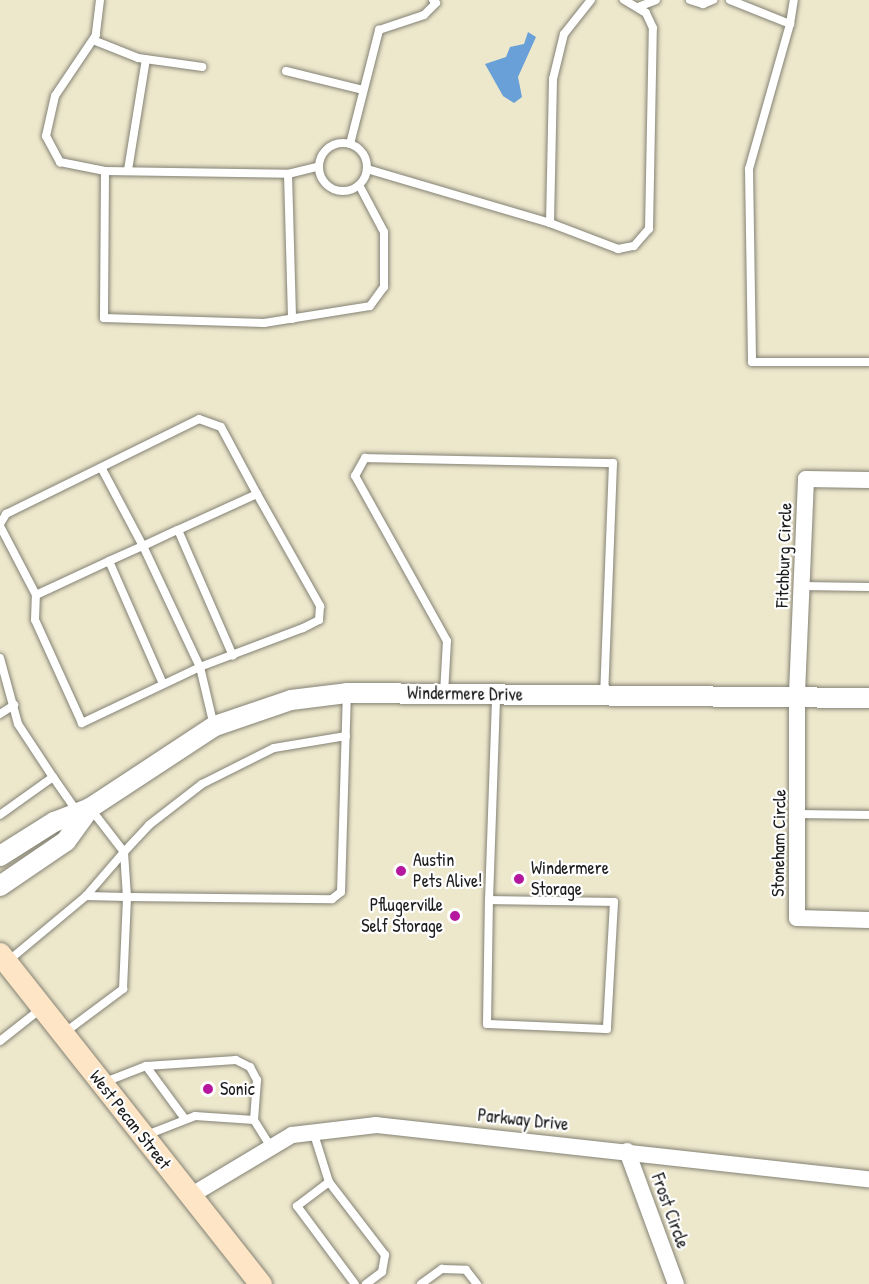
<!DOCTYPE html>
<html>
<head>
<meta charset="utf-8">
<style>
	body { margin:0 }
	#map { position:relative; width:869px; height:1284px; overflow:hidden; background:#ede7cc; font-family:"Patrick Hand",sans-serif }
	div>[style] { position:absolute }
	.water>* { inset:0; background:#69a0d7 }
	.roads { filter:drop-shadow(0 0 2px #848274) drop-shadow(0 0 2px #848274) }
	.service>* { height:8px; margin:-4px; padding:0 4px; transform-origin:4px; border-radius:4px; background:#fff }
	.service>.ring { margin:-4px; padding:0; box-sizing:content-box; background:none; border:8px solid #fff; border-radius:50% }
	.minor>* { height:16px; margin:-8px; padding:0 8px; transform-origin:8px; border-radius:8px; background:#fff }
	.tertiary>* { height:20px; margin:-10px; padding:0 10px; transform-origin:10px; border-radius:10px; background:#fff }
	.secondary>* { height:22px; margin:-11px; padding:0 11px; transform-origin:11px; border-radius:11px; background:#fde5c5 }
	.dots>* { width:16px; height:16px; translate:-50% -50%; box-sizing:border-box; border:3px solid #fff; border-radius:50% }
	span { translate:-50% -50%; white-space:nowrap; text-align:center; line-height:1.15; -webkit-text-stroke:4.5px #fff; paint-order:stroke }
	.street-label { font-size:18px; color:#1c1c1c }
	.poi-label { font-size:18px; color:#1c1c1c }
	.left { translate:0 -50%; text-align:left }
	.right { translate:-100% -50%; text-align:right }
</style>
</head>
<body>
<div id="map">
	<div class="water">
		<i style="clip-path:polygon(528px 32px,536px 37px,518px 77px,522px 97px,514px 103px,503px 96px,485px 64px,506px 57px,510px 47px,524px 44px)"></i>
	</div>
	<div class="roads">
		<div class="service">
			<i style="left:100px;top:0;width:35px;rotate:97deg"></i>
			<i style="left:96px;top:35px;width:73px;rotate:123.9deg"></i>
			<i style="left:55px;top:96px;width:41px;rotate:102.7deg"></i>
			<i style="left:46px;top:136px;width:30px;rotate:62deg"></i>
			<i style="left:60px;top:162px;width:46px;rotate:11.3deg"></i>
			<i style="left:105px;top:171px;width:183px;rotate:0.9deg"></i>
			<i style="left:288px;top:174px;width:32px;rotate:-14deg"></i>
			<i style="left:690px;top:0;width:14px;rotate:17deg"></i>
			<i style="left:703px;top:4px;width:11px;rotate:-22deg"></i>
			<i style="left:730px;top:0;width:65px;rotate:21.8deg"></i>
			<i style="left:790px;top:24px;width:24px;rotate:-81deg"></i>
			<i style="left:638px;top:7px;width:19px;rotate:-21deg"></i>
			<i style="left:790px;top:24px;width:151px;rotate:105.8deg"></i>
			<i style="left:749px;top:169px;width:193px;rotate:89.1deg"></i>
			<i style="left:752px;top:362px;width:117px"></i>
			<i style="left:93px;top:40px;width:48px;rotate:21.8deg"></i>
			<i style="left:138px;top:58px;width:65px;rotate:8deg"></i>
			<i style="left:286px;top:71px;width:79px;rotate:13.9deg"></i>
			<i class="ring" style="left:319px;top:143px;width:40px;height:40px"></i>
			<i style="left:350px;top:144px;width:118px;rotate:-75.7deg"></i>
			<i style="left:379px;top:30px;width:47px;rotate:-18.4deg"></i>
			<i style="left:424px;top:15px;width:17px;rotate:-45deg"></i>
			<i style="left:436px;top:3px;width:4px;rotate:-135deg"></i>
			<i style="left:367px;top:169px;width:191px;rotate:16.4deg"></i>
			<i style="left:550px;top:223px;width:144px;rotate:-88.8deg"></i>
			<i style="left:553px;top:79px;width:46px;rotate:-76.3deg"></i>
			<i style="left:564px;top:34px;width:43px;rotate:-51.5deg"></i>
			<i style="left:128px;top:170px;width:112px;rotate:-80.8deg"></i>
			<i style="left:105px;top:171px;width:147px;rotate:90.4deg"></i>
			<i style="left:104px;top:318px;width:160px;rotate:1.8deg"></i>
			<i style="left:264px;top:323px;width:107px;rotate:-9.1deg"></i>
			<i style="left:370px;top:306px;width:24px;rotate:-54deg"></i>
			<i style="left:384px;top:287px;width:55px;rotate:-90deg"></i>
			<i style="left:384px;top:232px;width:53px;rotate:-118deg"></i>
			<i style="left:288px;top:174px;width:145px;rotate:88.4deg"></i>
			<i style="left:550px;top:223px;width:73px;rotate:20.9deg"></i>
			<i style="left:618px;top:249px;width:16px;rotate:-11deg"></i>
			<i style="left:634px;top:246px;width:23px;rotate:-49deg"></i>
			<i style="left:649px;top:229px;width:201px;rotate:-88.9deg"></i>
			<i style="left:653px;top:28px;width:17px;rotate:-115deg"></i>
			<i style="left:646px;top:13px;width:26px;rotate:-149deg"></i>
			<i style="left:102px;top:469px;width:87px;rotate:62deg"></i>
			<i style="left:143px;top:546px;width:134px;rotate:64.8deg"></i>
			<i style="left:200px;top:667px;width:131px;rotate:154.6deg"></i>
			<i style="left:82px;top:723px;width:113px;rotate:-114.5deg"></i>
			<i style="left:35px;top:620px;width:25px;rotate:-88deg"></i>
			<i style="left:36px;top:595px;width:81px;rotate:-25deg"></i>
			<i style="left:109px;top:561px;width:37px;rotate:-24deg"></i>
			<i style="left:143px;top:546px;width:38px;rotate:-25deg"></i>
			<i style="left:178px;top:530px;width:87px;rotate:-24.5deg"></i>
			<i style="left:257px;top:494px;width:129px;rotate:60.6deg"></i>
			<i style="left:320px;top:606px;width:14px;rotate:94deg"></i>
			<i style="left:319px;top:620px;width:18px;rotate:153deg"></i>
			<i style="left:303px;top:628px;width:110px;rotate:159.3deg"></i>
			<i style="left:200px;top:667px;width:61px;rotate:76.7deg"></i>
			<i style="left:0;top:524px;width:12px;rotate:-59deg"></i>
			<i style="left:6px;top:514px;width:215px;rotate:-26.2deg"></i>
			<i style="left:199px;top:419px;width:23px;rotate:20deg"></i>
			<i style="left:221px;top:427px;width:76px;rotate:61.8deg"></i>
			<i style="left:0;top:526px;width:78px;rotate:62.4deg"></i>
			<i style="left:178px;top:530px;width:137px;rotate:66.4deg"></i>
			<i style="left:109px;top:561px;width:134px;rotate:66.3deg"></i>
			<i style="left:802px;top:586px;width:67px;rotate:0.9deg"></i>
			<i style="left:0;top:658px;width:68px;rotate:74.7deg"></i>
			<i style="left:18px;top:724px;width:64px;rotate:56.6deg"></i>
			<i style="left:53px;top:777px;width:65px;rotate:144.4deg"></i>
			<i style="left:444px;top:694px;width:53px;rotate:-86.8deg"></i>
			<i style="left:447px;top:641px;width:189px;rotate:-119.1deg"></i>
			<i style="left:355px;top:476px;width:21px;rotate:-61deg"></i>
			<i style="left:365px;top:458px;width:248px;rotate:1.2deg"></i>
			<i style="left:613px;top:463px;width:233px;rotate:92.2deg"></i>
			<i style="left:0;top:714px;width:17px;rotate:-33deg"></i>
			<i style="left:53px;top:777px;width:44px;rotate:55.2deg"></i>
			<i style="left:90px;top:808px;width:56px;rotate:52.3deg"></i>
			<i style="left:124px;top:852px;width:45px;rotate:86.2deg"></i>
			<i style="left:127px;top:897px;width:41px;rotate:-178.6deg"></i>
			<i style="left:86px;top:896px;width:58px;rotate:-49.2deg"></i>
			<i style="left:124px;top:852px;width:37px;rotate:-47deg"></i>
			<i style="left:149px;top:825px;width:67px;rotate:-37.7deg"></i>
			<i style="left:202px;top:784px;width:80px;rotate:-26.6deg"></i>
			<i style="left:274px;top:748px;width:73px;rotate:-9.5deg"></i>
			<i style="left:800px;top:814px;width:69px;rotate:0.8deg"></i>
			<i style="left:489px;top:900px;width:125px;rotate:0.9deg"></i>
			<i style="left:614px;top:902px;width:127px;rotate:93.2deg"></i>
			<i style="left:607px;top:1029px;width:120px;rotate:-177.6deg"></i>
			<i style="left:487px;top:1024px;width:124px;rotate:-89.1deg"></i>
			<i style="left:489px;top:900px;width:205px;rotate:-88deg"></i>
			<i style="left:8px;top:961px;width:102px;rotate:-39.8deg"></i>
			<i style="left:64px;top:1033px;width:74px;rotate:-36.7deg"></i>
			<i style="left:123px;top:989px;width:92px;rotate:-87.5deg"></i>
			<i style="left:127px;top:897px;width:205px;rotate:0.6deg"></i>
			<i style="left:332px;top:899px;width:11px;rotate:-38deg"></i>
			<i style="left:341px;top:892px;width:199px;rotate:-88.3deg"></i>
			<i style="left:0;top:1041px;width:53px;rotate:-38.2deg"></i>
			<i style="left:146px;top:1066px;width:66px;rotate:53.7deg"></i>
			<i style="left:105px;top:1082px;width:44px;rotate:-21.3deg"></i>
			<i style="left:146px;top:1066px;width:90px;rotate:-3.8deg"></i>
			<i style="left:236px;top:1060px;width:16px;rotate:27deg"></i>
			<i style="left:250px;top:1067px;width:15px;rotate:62deg"></i>
			<i style="left:257px;top:1080px;width:40px;rotate:94.3deg"></i>
			<i style="left:254px;top:1120px;width:28px;rotate:58deg"></i>
			<i style="left:313px;top:1131px;width:53px;rotate:72.6deg"></i>
			<i style="left:329px;top:1182px;width:92px;rotate:52.5deg"></i>
			<i style="left:385px;top:1255px;width:17px;rotate:100deg"></i>
			<i style="left:382px;top:1272px;width:20px;rotate:143deg"></i>
			<i style="left:144px;top:1136px;width:55px;rotate:-21.4deg"></i>
			<i style="left:195px;top:1116px;width:59px;rotate:3.9deg"></i>
			<i style="left:329px;top:1182px;width:40px;rotate:143deg"></i>
			<i style="left:297px;top:1206px;width:97px;rotate:53.4deg"></i>
			<i style="left:421px;top:1284px;width:26px;rotate:-36deg"></i>
			<i style="left:442px;top:1269px;width:24px;rotate:2deg"></i>
			<i style="left:466px;top:1270px;width:18px;rotate:52deg"></i>
		</div>
		<div class="minor">
			<i style="left:869px;top:480px;width:63px;rotate:-179.1deg"></i>
			<i style="left:806px;top:479px;width:217px;rotate:92.4deg"></i>
			<i style="left:797px;top:696px;width:222px;rotate:90deg"></i>
			<i style="left:797px;top:918px;width:72px;rotate:1.6deg"></i>
			<i style="left:627px;top:1151px;width:142px;rotate:69.8deg"></i>
			<i style="left:190px;top:1196px;width:119px;rotate:-30.9deg"></i>
			<i style="left:292px;top:1135px;width:85px;rotate:-6.8deg"></i>
			<i style="left:376px;top:1125px;width:496px;rotate:6.3deg"></i>
		</div>
		<div class="tertiary">
			<i style="left:0;top:856px;width:64px;rotate:-32.2deg"></i>
			<i style="left:54px;top:822px;width:39px;rotate:-21deg"></i>
			<i style="left:90px;top:808px;width:149px;rotate:-33.3deg"></i>
			<i style="left:215px;top:726px;width:80px;rotate:-18.9deg"></i>
			<i style="left:291px;top:700px;width:56px;rotate:-7.1deg"></i>
			<i style="left:347px;top:693px;width:522px;rotate:0.55deg"></i>
			<i style="left:0;top:886px;width:80px;rotate:-34.3deg"></i>
			<i style="left:66px;top:841px;width:41px;rotate:-54deg"></i>
		</div>
		<div class="secondary">
			<i style="left:0;top:954px;width:421px;rotate:51.7deg"></i>
		</div>
	</div>
	<div class="dots">
		<i style="left:401px;top:871px;background:#b5179e"></i>
		<i style="left:519px;top:879px;background:#b5179e"></i>
		<i style="left:455px;top:916px;background:#b5179e"></i>
		<i style="left:208px;top:1089px;background:#b5179e"></i>
	</div>
	<div class="street-label">
		<span style="left:784px;top:555px;rotate:-88deg">Fitchburg Circle</span>
		<span style="left:465px;top:694px;rotate:1deg">Windermere Drive</span>
		<span style="left:779px;top:843px;rotate:-89deg">Stoneham Circle</span>
		<span style="left:130px;top:1120px;rotate:52deg">West Pecan Street</span>
		<span style="left:523px;top:1120px;rotate:6deg">Parkway Drive</span>
		<span style="left:670px;top:1211px;rotate:70deg">Frost Circle</span>
	</div>
	<div class="poi-label">
		<span class="left" style="left:413px;top:871px">Austin<br>Pets Alive!</span>
		<span class="left" style="left:531px;top:879px">Windermere<br>Storage</span>
		<span class="right" style="left:443px;top:916px">Pflugerville<br>Self Storage</span>
		<span class="left" style="left:220px;top:1089px">Sonic</span>
	</div>
</div>
</body>
</html>
